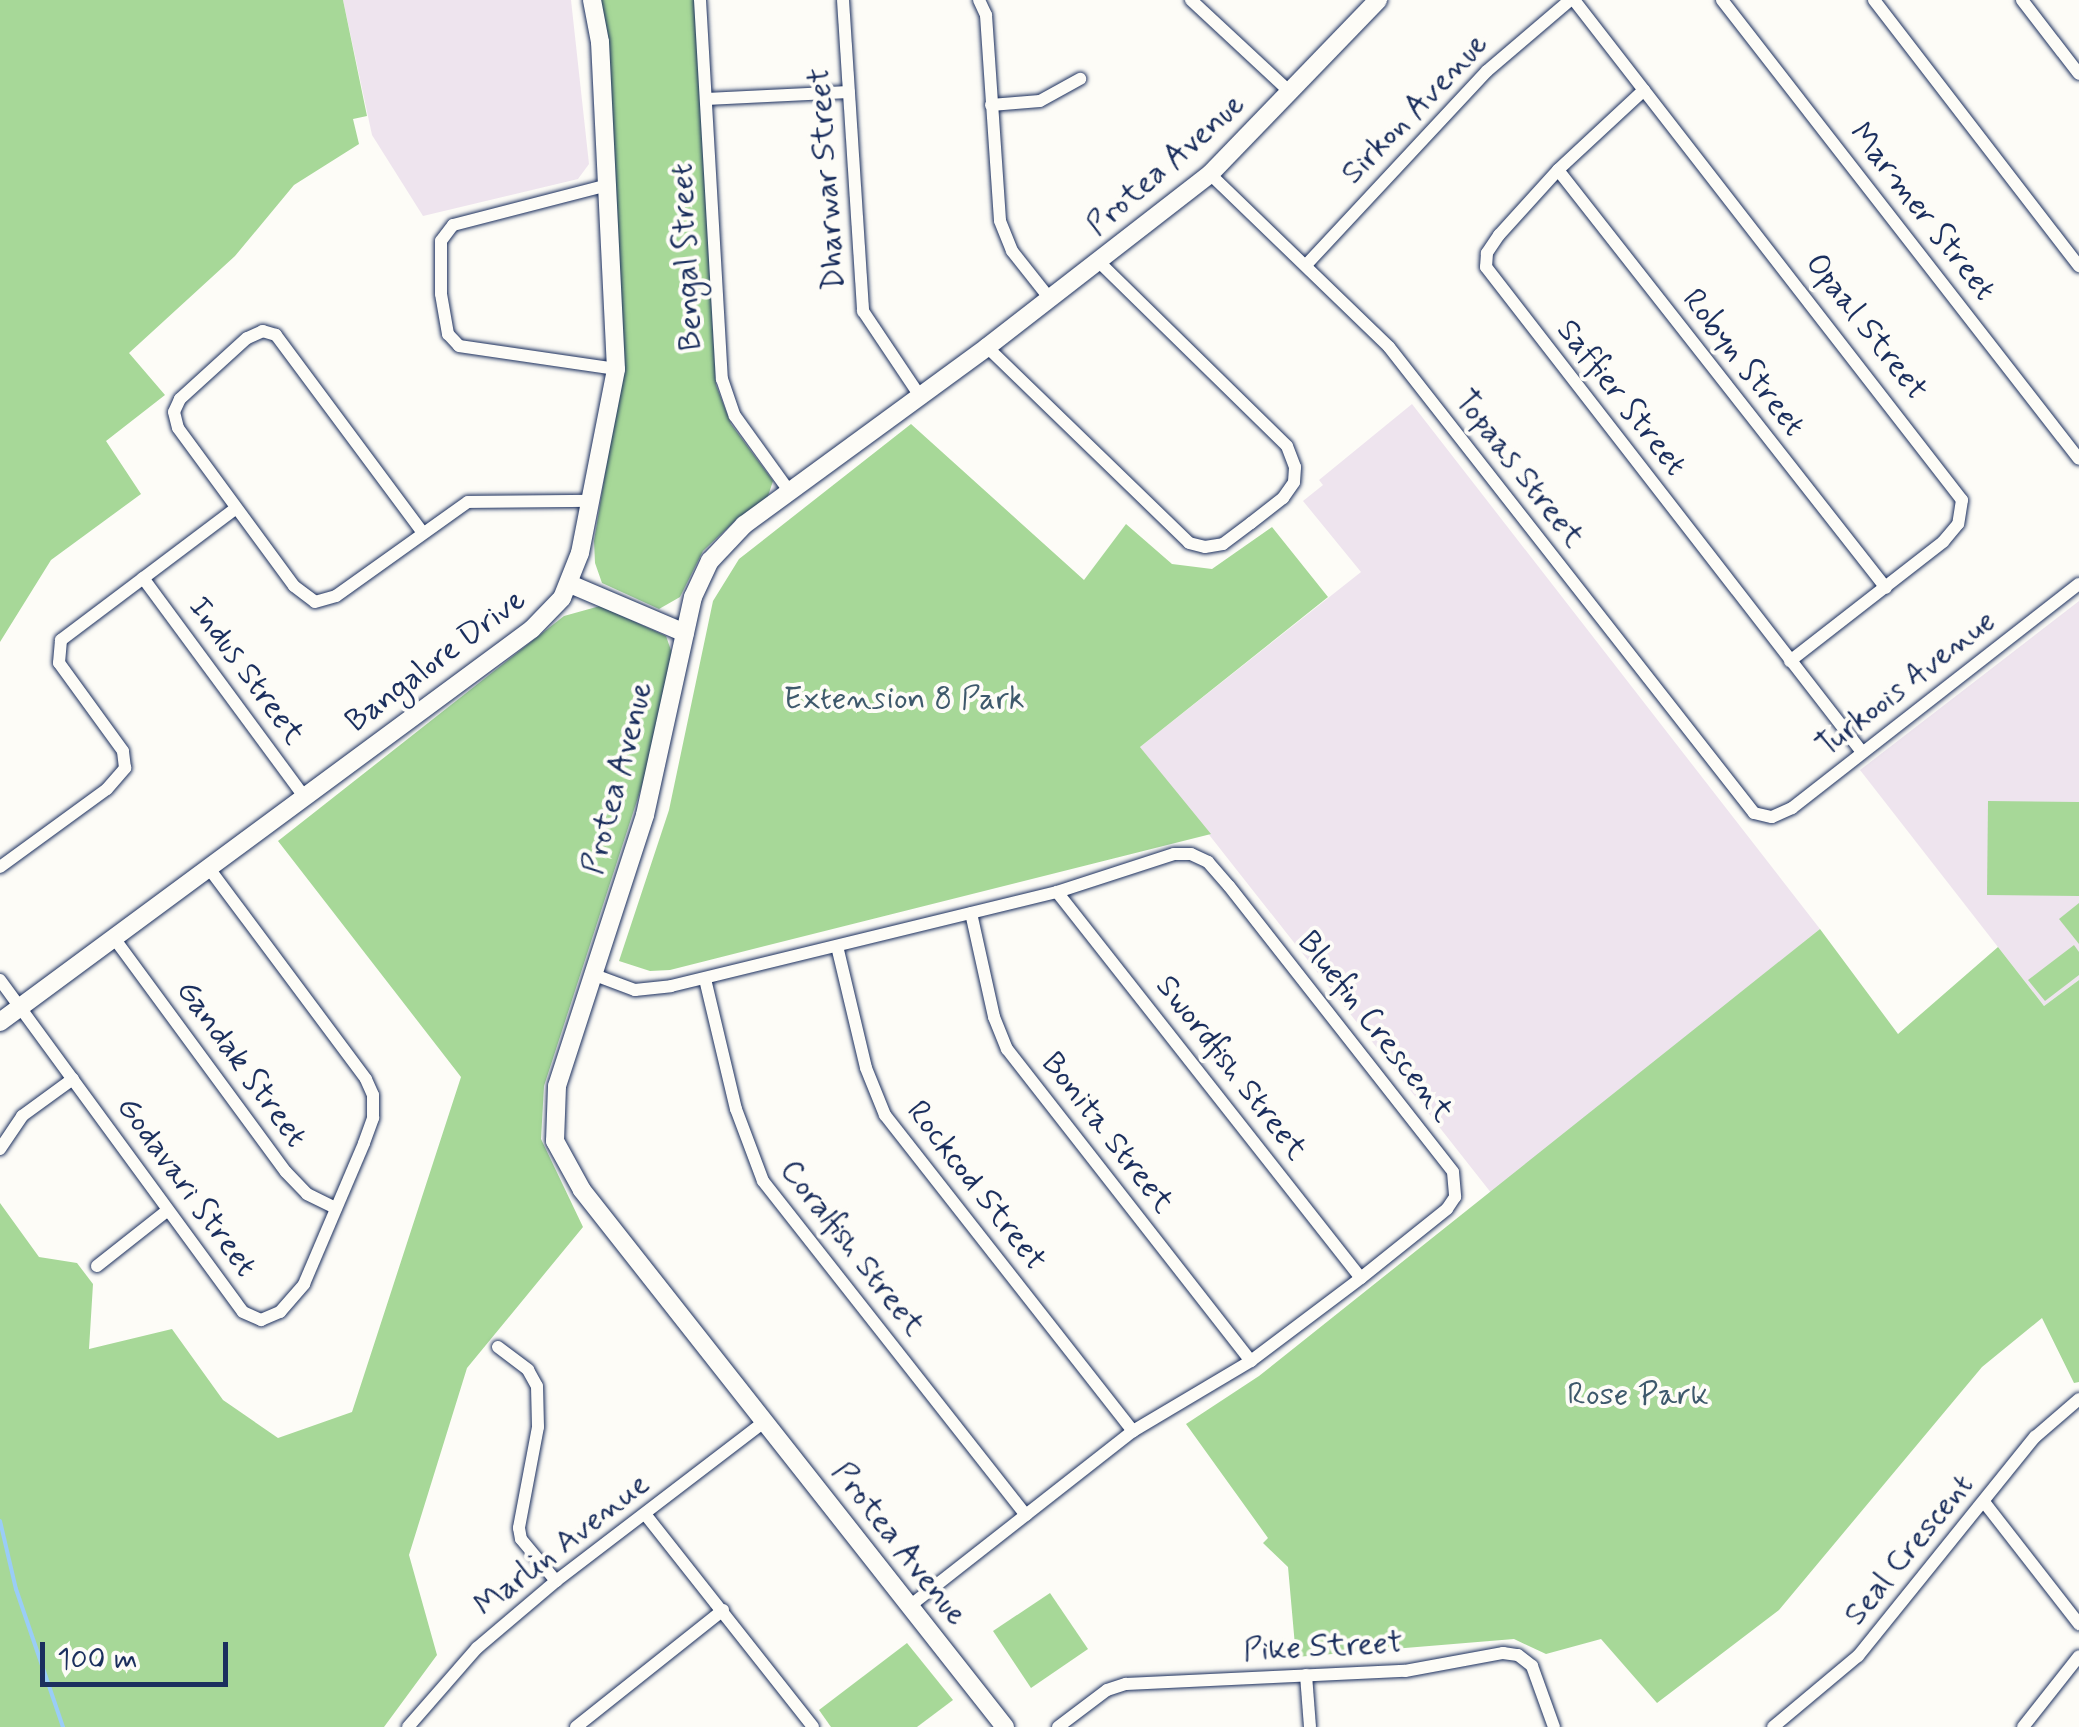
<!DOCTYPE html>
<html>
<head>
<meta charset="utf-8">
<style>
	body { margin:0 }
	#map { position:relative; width:2079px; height:1727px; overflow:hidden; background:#fdfcf7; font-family:Mynerve,sans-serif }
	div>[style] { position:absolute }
	.built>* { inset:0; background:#eee4ee }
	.green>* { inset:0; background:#a7d898 }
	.stream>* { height:4px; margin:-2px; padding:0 2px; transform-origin:2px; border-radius:2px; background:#9acdf7 }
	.roads { filter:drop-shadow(0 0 2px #1b2f5e) drop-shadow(0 0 2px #1b2f5e) }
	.street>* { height:12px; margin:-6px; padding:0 6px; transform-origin:6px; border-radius:6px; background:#fdfcf7 }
	.secondary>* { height:18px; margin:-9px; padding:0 9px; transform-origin:9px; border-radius:9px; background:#fdfcf7 }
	span { translate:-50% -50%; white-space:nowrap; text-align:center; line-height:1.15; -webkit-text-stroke:8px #fdfcf7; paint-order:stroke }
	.street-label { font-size:32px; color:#1b2f5e }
	.park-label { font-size:32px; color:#3e596c }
	.scale { position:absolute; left:40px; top:1642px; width:188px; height:45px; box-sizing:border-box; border:5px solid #1b2f5e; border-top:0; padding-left:12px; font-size:30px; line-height:35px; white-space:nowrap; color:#1b2f5e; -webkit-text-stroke:8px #fdfcf7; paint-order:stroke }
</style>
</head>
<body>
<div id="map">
	<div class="built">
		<i style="clip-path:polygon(343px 0,571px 0,589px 164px,578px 179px,423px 216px,372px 135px)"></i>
		<i style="clip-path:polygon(1412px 404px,1820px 929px,1492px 1194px,1140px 747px,1361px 572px,1303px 501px,1323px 485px,1319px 480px)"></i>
		<i style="clip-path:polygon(2079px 601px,2079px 980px,2044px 1006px,1860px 770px)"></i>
	</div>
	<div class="green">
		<i style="clip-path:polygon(0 0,343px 0,367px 116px,353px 119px,359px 144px,294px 185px,235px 256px,129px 353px,165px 395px,106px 441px,141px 494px,51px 560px,0 642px)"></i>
		<i style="clip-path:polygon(599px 0,695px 0,716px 385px,731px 424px,773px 481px,767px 499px,737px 519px,703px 551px,680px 597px,659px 609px,602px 583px,595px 563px,594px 541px,624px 358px,607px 49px)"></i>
		<i style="clip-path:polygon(911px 424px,1084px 580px,1126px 524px,1172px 564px,1212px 569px,1272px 527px,1328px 597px,1140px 747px,1211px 834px,670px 970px,650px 971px,619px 961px,669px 810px,713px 601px,739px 559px)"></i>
		<i style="clip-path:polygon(600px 606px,666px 636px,674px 659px,647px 770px,544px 1086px,541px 1139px,583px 1227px,467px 1368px,409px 1555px,437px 1655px,384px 1727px,0 1727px,0 1203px,39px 1257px,77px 1263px,93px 1284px,89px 1349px,172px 1329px,223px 1400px,278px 1438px,352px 1412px,461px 1077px,278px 841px,564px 616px)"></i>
		<i style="clip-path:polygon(1988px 801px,2079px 802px,2079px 896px,1987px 895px)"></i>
		<i style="clip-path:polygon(2079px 903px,2079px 944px,2059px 919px)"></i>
		<i style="clip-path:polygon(1820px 929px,1898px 1034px,1998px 947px,2044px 1006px,2079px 980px,2079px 1382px,2074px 1383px,2042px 1318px,1982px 1367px,1779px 1610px,1657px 1703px,1601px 1639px,1546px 1654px,1514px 1639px,1296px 1657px,1288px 1567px,1263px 1543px,1268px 1538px,1186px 1424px,1259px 1376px)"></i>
		<i style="clip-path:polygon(2074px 945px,2079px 952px,2079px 975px,2045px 1001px,2028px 980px)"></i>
		<i style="clip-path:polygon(1050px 1593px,1088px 1649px,1031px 1688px,993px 1631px)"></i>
		<i style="clip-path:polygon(907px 1643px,953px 1700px,917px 1727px,831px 1727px,819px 1710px)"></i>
	</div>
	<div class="stream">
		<i style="left:0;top:1521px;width:70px;rotate:76.8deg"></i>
		<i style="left:16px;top:1589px;width:146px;rotate:71.2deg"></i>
	</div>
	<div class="roads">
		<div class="street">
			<i style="left:700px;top:0;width:380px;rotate:86.7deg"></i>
			<i style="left:722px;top:379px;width:39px;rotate:71deg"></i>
			<i style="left:735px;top:416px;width:92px;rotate:54.2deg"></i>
			<i style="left:843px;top:0;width:312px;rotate:86.3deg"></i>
			<i style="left:863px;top:311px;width:102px;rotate:56.2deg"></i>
			<i style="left:979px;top:0;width:17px;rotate:65deg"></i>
			<i style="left:986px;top:15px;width:206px;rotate:86.1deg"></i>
			<i style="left:1000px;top:221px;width:32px;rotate:68deg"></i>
			<i style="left:1012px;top:251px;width:61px;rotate:51.6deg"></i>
			<i style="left:1191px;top:0;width:137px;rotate:42.9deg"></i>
			<i style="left:1574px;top:0;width:633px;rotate:52.19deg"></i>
			<i style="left:1962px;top:500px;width:24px;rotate:99deg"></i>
			<i style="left:1958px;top:524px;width:23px;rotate:130deg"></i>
			<i style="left:1943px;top:542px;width:194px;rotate:142.1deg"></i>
			<i style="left:1722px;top:0;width:581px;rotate:52.13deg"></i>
			<i style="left:1874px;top:0;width:336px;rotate:52.4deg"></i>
			<i style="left:2022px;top:0;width:93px;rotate:52.4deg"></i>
			<i style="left:1644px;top:90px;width:117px;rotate:137.1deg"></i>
			<i style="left:1558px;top:170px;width:88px;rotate:132.2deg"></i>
			<i style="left:1499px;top:235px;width:22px;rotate:124deg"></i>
			<i style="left:1487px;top:253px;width:14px;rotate:94deg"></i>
			<i style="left:1486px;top:267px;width:614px;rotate:52.22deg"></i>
			<i style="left:706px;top:99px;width:143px;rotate:-2.8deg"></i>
			<i style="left:991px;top:105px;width:49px;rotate:-4.7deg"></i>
			<i style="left:1040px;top:101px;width:46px;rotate:-28.8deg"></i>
			<i style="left:1558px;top:170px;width:531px;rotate:51.88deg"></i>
			<i style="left:1210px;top:174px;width:249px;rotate:44deg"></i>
			<i style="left:1389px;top:347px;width:592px;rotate:51.93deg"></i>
			<i style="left:1754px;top:813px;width:18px;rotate:13deg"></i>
			<i style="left:1772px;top:817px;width:22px;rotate:-24deg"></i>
			<i style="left:1792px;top:808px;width:364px;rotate:-38deg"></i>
			<i style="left:608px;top:185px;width:160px;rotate:165.5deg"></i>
			<i style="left:453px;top:225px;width:20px;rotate:127deg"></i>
			<i style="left:441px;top:241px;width:53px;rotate:90deg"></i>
			<i style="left:441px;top:294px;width:41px;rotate:80.1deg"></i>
			<i style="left:448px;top:334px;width:16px;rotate:47deg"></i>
			<i style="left:459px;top:346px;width:159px;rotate:8.3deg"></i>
			<i style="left:1307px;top:264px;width:264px;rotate:-47deg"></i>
			<i style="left:1487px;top:71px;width:109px;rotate:-40.5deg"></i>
			<i style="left:987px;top:347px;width:281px;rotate:44.1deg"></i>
			<i style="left:1189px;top:543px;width:16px;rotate:14deg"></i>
			<i style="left:1205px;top:547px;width:18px;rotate:-9deg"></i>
			<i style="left:1223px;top:544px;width:35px;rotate:-37deg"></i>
			<i style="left:1251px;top:523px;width:41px;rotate:-38deg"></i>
			<i style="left:1283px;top:498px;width:19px;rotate:-55deg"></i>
			<i style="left:1294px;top:482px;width:15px;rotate:-86deg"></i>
			<i style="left:1295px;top:467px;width:22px;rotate:-111deg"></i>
			<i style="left:1287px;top:446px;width:263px;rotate:-135.6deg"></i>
			<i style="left:423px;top:533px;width:247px;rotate:-126.6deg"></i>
			<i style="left:276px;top:335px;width:14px;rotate:-163deg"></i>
			<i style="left:263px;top:331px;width:17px;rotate:156deg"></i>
			<i style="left:247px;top:338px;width:91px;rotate:137.7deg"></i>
			<i style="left:180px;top:399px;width:14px;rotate:115deg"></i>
			<i style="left:174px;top:412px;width:16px;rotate:76deg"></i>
			<i style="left:178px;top:428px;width:196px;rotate:53.7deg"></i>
			<i style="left:294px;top:586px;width:26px;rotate:37deg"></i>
			<i style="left:315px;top:602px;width:22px;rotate:-16deg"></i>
			<i style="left:336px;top:596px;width:162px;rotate:-35.5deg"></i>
			<i style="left:468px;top:502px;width:123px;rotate:-0.5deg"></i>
			<i style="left:143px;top:578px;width:273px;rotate:53.6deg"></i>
			<i style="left:0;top:867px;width:132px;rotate:-36.1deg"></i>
			<i style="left:107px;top:789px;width:28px;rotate:-49deg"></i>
			<i style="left:125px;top:768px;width:17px;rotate:-97deg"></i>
			<i style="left:123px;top:751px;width:109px;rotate:-126deg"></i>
			<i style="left:59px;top:663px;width:23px;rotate:-85deg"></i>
			<i style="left:61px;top:640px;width:219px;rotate:-37deg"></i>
			<i style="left:1057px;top:892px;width:491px;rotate:51.8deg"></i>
			<i style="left:971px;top:913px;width:107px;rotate:77.5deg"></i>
			<i style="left:994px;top:1017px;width:35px;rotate:68deg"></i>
			<i style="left:1007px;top:1049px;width:396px;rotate:52deg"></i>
			<i style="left:114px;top:938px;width:290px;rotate:53.7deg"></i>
			<i style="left:286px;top:1172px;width:30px;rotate:46deg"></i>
			<i style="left:307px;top:1194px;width:32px;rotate:26deg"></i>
			<i style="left:837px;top:946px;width:125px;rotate:76.6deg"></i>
			<i style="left:866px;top:1068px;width:51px;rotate:68deg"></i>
			<i style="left:885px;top:1115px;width:402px;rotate:51.9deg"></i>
			<i style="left:592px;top:974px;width:46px;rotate:20.4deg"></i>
			<i style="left:635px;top:990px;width:36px;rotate:-6deg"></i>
			<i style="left:671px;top:986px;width:397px;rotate:-13.7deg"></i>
			<i style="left:1057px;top:892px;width:123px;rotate:-18deg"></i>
			<i style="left:1174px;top:854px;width:17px"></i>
			<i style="left:1191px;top:854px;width:19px;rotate:25deg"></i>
			<i style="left:1208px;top:862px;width:32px;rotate:49deg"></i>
			<i style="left:1229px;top:886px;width:363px;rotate:51.9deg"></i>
			<i style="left:1453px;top:1172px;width:25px;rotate:85deg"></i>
			<i style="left:1455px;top:1197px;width:14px;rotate:124deg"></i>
			<i style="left:1447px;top:1209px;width:110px;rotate:141.3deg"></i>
			<i style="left:1361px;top:1278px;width:138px;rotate:143deg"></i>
			<i style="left:1251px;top:1361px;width:137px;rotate:149.3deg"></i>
			<i style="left:1133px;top:1431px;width:283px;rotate:141.9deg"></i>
			<i style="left:705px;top:979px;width:134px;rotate:76.6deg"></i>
			<i style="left:736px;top:1109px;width:77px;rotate:69.4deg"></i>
			<i style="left:763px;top:1181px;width:425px;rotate:51.8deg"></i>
			<i style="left:0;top:980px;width:411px;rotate:53.8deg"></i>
			<i style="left:243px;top:1312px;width:20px;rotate:24deg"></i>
			<i style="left:261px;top:1320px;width:21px;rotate:-23deg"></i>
			<i style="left:280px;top:1312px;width:37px;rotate:-49deg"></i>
			<i style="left:304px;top:1284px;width:153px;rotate:-66.9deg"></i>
			<i style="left:364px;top:1143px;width:27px;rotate:-70deg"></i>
			<i style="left:373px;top:1118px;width:23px;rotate:-90deg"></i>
			<i style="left:373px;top:1095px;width:17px;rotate:-114deg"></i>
			<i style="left:366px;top:1079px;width:263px;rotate:-126.7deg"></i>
			<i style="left:0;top:1149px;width:40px;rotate:-56deg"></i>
			<i style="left:22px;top:1116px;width:63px;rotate:-36deg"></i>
			<i style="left:97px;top:1266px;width:90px;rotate:-38.3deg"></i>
			<i style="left:498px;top:1347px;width:38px;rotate:37deg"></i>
			<i style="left:528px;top:1370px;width:18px;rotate:61deg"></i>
			<i style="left:537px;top:1386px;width:41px;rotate:88.6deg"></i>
			<i style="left:538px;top:1427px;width:103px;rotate:100.7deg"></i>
			<i style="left:519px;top:1528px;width:11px;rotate:80deg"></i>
			<i style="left:521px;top:1539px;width:55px;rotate:50.2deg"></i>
			<i style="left:1984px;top:1502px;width:155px;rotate:52.1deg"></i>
			<i style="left:645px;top:1514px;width:271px;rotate:51.7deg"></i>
			<i style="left:1306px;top:1675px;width:52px;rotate:85.6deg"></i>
			<i style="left:408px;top:1727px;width:105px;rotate:-48.9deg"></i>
			<i style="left:477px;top:1648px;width:104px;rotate:-40.3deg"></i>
			<i style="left:556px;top:1581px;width:262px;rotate:-37.4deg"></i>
			<i style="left:576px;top:1727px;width:188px;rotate:-38.5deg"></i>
			<i style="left:1058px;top:1727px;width:61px;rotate:-37.1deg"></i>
			<i style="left:1107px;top:1690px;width:20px;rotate:-18deg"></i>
			<i style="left:1126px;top:1684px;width:279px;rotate:-2.7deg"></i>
			<i style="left:1405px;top:1671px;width:100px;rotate:-10.4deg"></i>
			<i style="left:1503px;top:1653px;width:15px;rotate:8deg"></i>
			<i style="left:1518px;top:1655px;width:18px;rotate:38deg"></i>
			<i style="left:1532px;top:1666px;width:65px;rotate:70.2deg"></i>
			<i style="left:1773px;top:1727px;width:111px;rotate:-39.9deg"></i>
			<i style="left:1858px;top:1656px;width:282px;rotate:-51.1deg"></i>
			<i style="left:2035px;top:1437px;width:58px;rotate:-40.8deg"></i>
			<i style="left:2023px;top:1727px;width:90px;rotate:-51.7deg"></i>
		</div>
		<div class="secondary">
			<i style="left:570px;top:584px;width:125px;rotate:23.1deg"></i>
			<i style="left:0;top:1022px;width:661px;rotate:-36.45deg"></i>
			<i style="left:532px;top:629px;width:43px;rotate:-45.9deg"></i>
			<i style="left:562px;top:598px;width:48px;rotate:-68.2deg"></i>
			<i style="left:580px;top:553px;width:187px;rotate:-78.9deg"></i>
			<i style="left:616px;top:369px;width:327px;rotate:-92.8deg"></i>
			<i style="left:600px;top:42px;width:43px;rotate:-100.8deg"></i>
			<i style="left:1005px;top:1727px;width:684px;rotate:-128.23deg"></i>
			<i style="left:582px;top:1190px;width:56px;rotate:-118.9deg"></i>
			<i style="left:555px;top:1141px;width:55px;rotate:-87.9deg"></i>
			<i style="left:557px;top:1086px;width:285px;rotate:-72deg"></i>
			<i style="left:645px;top:815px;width:223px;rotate:-77.6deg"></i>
			<i style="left:693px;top:597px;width:40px;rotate:-65deg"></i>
			<i style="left:710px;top:561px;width:50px;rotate:-46.6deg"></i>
			<i style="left:744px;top:525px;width:301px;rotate:-36.2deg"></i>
			<i style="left:987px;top:347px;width:282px;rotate:-37.8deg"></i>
			<i style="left:1210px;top:174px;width:242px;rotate:-46deg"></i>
		</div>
	</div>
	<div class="street-label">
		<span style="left:1415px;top:109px;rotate:-46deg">Sirkon Avenue</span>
		<span style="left:1166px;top:165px;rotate:-41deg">Protea Avenue</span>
		<span style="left:827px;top:179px;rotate:-94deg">Dharwar Street</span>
		<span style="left:1922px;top:212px;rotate:52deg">Marmer Street</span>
		<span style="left:687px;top:257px;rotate:-93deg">Bengal Street</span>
		<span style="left:1866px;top:327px;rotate:52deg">Opaal Street</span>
		<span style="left:1743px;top:363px;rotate:52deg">Robyn Street</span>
		<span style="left:1621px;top:398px;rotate:52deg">Saffier Street</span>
		<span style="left:1519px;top:469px;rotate:52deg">Topaas Street</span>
		<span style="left:436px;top:661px;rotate:-37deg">Bangalore Drive</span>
		<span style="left:246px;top:671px;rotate:54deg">Indus Street</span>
		<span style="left:1906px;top:684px;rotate:-38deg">Turkoois Avenue</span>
		<span style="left:618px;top:778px;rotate:-75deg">Protea Avenue</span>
		<span style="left:1375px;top:1027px;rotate:52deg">Bluefin Crescent</span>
		<span style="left:241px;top:1064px;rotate:54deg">Gandak Street</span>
		<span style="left:1231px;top:1068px;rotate:52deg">Swordfish Street</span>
		<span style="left:1107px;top:1133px;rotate:52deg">Bonita Street</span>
		<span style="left:976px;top:1186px;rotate:52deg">Rockcod Street</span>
		<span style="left:186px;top:1187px;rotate:54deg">Godavari Street</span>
		<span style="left:852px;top:1248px;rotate:52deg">Coralfish Street</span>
		<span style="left:899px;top:1544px;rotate:52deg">Protea Avenue</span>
		<span style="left:562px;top:1545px;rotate:-38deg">Marlin Avenue</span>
		<span style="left:1909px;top:1550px;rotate:-51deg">Seal Crescent</span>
		<span style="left:1323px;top:1647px;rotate:-3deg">Pike Street</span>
	</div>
	<div class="park-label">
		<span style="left:904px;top:699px">Extension 8 Park</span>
		<span style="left:1638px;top:1395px">Rose Park</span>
	</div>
	<div class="scale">100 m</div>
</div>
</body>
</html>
